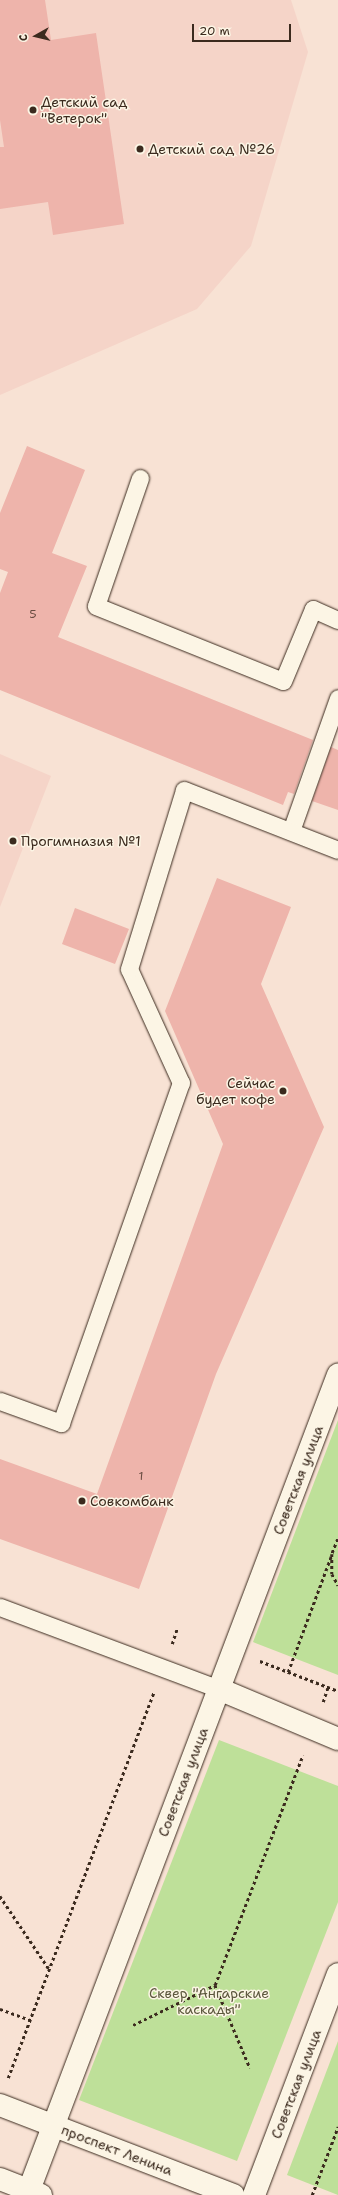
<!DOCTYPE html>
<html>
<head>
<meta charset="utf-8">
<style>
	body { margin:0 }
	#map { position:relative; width:338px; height:2195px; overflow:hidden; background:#f8e2d4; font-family:"Shantell Sans",sans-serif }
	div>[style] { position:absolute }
	.built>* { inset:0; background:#f5d4c8 }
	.green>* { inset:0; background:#bee099 }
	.building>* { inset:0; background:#eeb4ab }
	.path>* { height:2.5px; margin-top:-1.25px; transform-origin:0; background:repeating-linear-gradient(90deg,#3b2a1e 0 3px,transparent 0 6px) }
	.roads { filter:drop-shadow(0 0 1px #3b2a1e) drop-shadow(0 0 1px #3b2a1e) }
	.lane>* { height:17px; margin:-8.5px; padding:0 8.5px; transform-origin:8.5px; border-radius:8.5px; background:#fcf5e5 }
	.secondary>* { height:22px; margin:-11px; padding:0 11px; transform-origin:11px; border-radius:11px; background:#fcf5e5 }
	.dots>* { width:11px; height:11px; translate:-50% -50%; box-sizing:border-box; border:2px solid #fcf5e5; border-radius:50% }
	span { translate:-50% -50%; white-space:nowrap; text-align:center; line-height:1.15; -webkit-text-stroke:3px #fcf5e5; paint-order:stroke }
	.number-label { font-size:12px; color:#684c41 }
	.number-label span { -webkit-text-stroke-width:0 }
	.poi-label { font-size:14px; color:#3b2a1e }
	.left { translate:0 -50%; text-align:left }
	.right { translate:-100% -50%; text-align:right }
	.street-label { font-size:14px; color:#3b2a1e }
	.park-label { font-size:14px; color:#5c583d }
	.north { position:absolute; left:16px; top:16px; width:40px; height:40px; -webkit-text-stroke:3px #fcf5e5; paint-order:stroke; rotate:262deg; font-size:11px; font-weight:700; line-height:16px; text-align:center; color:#3b2a1e }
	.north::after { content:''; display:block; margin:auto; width:14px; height:18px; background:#3b2a1e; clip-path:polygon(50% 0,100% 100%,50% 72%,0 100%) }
	.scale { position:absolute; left:192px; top:24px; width:99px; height:18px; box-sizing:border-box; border:2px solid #3b2a1e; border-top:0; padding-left:5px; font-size:12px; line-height:14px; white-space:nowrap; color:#3b2a1e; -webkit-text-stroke:3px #fcf5e5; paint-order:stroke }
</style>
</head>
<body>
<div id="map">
	<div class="built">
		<i style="clip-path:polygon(0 0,291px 0,308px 52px,251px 246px,197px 309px,0 395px)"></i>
		<i style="clip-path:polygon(0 754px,51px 776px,0 907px)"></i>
	</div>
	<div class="green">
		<i style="clip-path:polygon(338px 1420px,338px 1675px,253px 1642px)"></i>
		<i style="clip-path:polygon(219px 1740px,338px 1786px,338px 1902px,237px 2161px,79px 2100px)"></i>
		<i style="clip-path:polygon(338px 2041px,338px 2195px,287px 2175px)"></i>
	</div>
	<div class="building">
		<i style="clip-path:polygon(0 0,45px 0,51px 40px,96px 33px,124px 224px,53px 235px,48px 202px,0 209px,0 147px,4px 147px,0 120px)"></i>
		<i style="clip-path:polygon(27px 446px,85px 470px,52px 553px,87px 566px,58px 637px,313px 740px,294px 794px,288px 792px,283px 805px,0 690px,0 593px,8px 572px,0 569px,0 513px)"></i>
		<i style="clip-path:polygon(331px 747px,338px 750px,338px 810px,312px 801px)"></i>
		<i style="clip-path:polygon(217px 878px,291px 907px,261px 984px,324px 1127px,216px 1374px,139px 1589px,0 1539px,0 1459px,97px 1494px,223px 1144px,165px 1011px)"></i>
		<i style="clip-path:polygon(75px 908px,129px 929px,115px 964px,62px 944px)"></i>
	</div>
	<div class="path">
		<i style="left:338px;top:1539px;width:16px;rotate:112deg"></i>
		<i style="left:332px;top:1554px;width:20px;rotate:90deg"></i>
		<i style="left:332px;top:1574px;width:13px;rotate:61deg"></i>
		<i style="left:172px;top:1644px;width:16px;rotate:-72deg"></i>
		<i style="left:260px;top:1661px;width:84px;rotate:21deg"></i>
		<i style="left:288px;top:1672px;width:126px;rotate:-69.6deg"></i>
		<i style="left:323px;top:1702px;width:16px;rotate:-72deg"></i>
		<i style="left:0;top:1896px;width:88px;rotate:56.1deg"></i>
		<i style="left:215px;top:1985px;width:90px;rotate:67.1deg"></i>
		<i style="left:0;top:2009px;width:32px;rotate:20deg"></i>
		<i style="left:133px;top:2025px;width:91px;rotate:-26deg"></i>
		<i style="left:215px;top:1985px;width:246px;rotate:-69.1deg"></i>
		<i style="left:8px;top:2078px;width:413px;rotate:-69.3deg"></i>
		<i style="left:312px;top:2195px;width:73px;rotate:-69.1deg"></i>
	</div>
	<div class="roads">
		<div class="lane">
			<i style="left:140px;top:478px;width:135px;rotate:109deg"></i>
			<i style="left:96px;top:606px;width:201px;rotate:21.9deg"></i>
			<i style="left:283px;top:681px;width:78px;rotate:-67.4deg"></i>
			<i style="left:313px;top:609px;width:27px;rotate:24deg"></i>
			<i style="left:291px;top:831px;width:141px;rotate:-70.5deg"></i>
			<i style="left:0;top:1401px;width:65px;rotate:19.8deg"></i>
			<i style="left:61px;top:1423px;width:361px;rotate:-70.6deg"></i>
			<i style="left:181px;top:1083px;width:125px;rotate:-114.5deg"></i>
			<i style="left:129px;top:969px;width:187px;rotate:-72.9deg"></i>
			<i style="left:184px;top:790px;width:165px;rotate:21.3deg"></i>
			<i style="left:0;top:1607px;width:234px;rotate:20.5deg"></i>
		</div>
		<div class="secondary">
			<i style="left:219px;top:1689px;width:129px;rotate:22.8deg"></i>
			<i style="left:0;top:2105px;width:250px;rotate:21.1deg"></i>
			<i style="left:0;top:2179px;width:44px;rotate:21.3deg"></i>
			<i style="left:29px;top:2190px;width:872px;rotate:-69.24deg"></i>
			<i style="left:254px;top:2195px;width:236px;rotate:-69.2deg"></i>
		</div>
	</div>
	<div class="dots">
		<i style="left:33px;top:110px;background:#3b2a1e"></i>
		<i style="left:140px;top:149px;background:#3b2a1e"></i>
		<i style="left:13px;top:841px;background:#3b2a1e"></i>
		<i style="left:283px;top:1091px;background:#3b2a1e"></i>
		<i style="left:82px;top:1501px;background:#3b2a1e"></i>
	</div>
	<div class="number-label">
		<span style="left:33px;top:615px">5</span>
		<span style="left:141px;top:1477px">1</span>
	</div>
	<div class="poi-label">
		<span class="left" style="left:41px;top:110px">Детский сад<br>"Ветерок"</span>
		<span class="left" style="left:148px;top:149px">Детский сад №26</span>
		<span class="left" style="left:21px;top:841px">Прогимназия №1</span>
		<span class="right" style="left:275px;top:1091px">Сейчас<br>будет кофе</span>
		<span class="left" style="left:90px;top:1501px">Совкомбанк</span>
	</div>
	<div class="street-label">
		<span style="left:298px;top:1480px;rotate:-69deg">Советская улица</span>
		<span style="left:183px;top:1782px;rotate:-69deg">Советская улица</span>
		<span style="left:296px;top:2084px;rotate:-69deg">Советская улица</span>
		<span style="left:117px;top:2150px;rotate:21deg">проспект Ленина</span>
	</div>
	<div class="park-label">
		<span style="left:209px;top:2001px">Сквер "Ангарские<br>каскады"</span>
	</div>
	<div class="north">С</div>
	<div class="scale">20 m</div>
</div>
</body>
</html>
